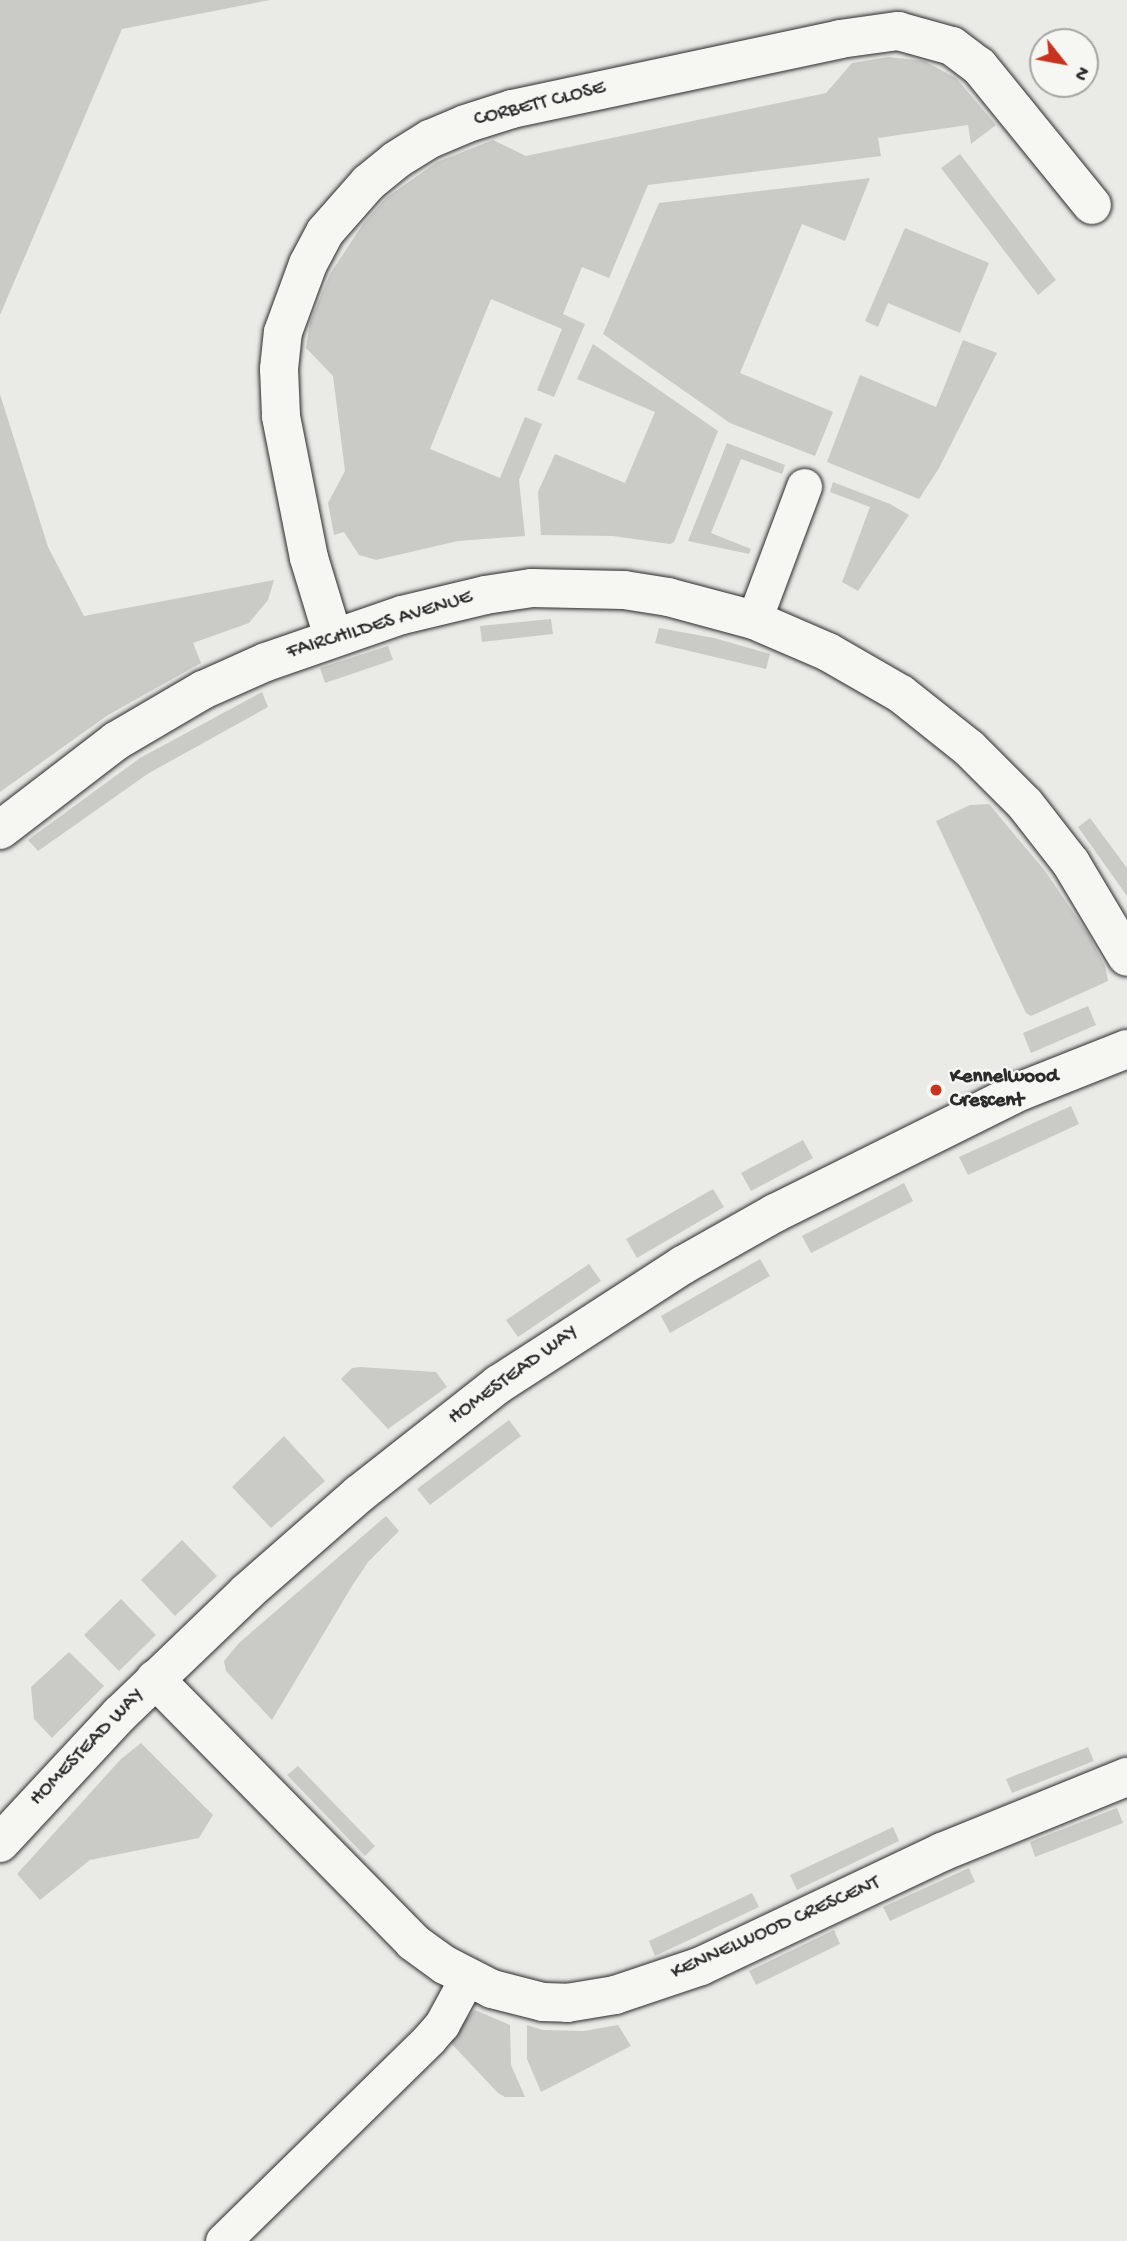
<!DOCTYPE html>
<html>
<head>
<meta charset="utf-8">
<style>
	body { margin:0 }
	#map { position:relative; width:1127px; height:2241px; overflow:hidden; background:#eaeae6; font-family:"Gochi Hand",sans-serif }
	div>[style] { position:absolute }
	.green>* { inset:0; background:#cacac7 }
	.roads { filter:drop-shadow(0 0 2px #2b2b2b) drop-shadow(0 0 2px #2b2b2b) }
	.service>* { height:35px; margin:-17.5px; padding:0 17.5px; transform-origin:17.5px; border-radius:17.5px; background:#f6f6f2 }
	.minor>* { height:38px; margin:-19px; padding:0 19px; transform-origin:19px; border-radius:19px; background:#f6f6f2 }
	.dots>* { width:19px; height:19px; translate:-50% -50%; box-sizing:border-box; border:4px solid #f6f6f2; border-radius:50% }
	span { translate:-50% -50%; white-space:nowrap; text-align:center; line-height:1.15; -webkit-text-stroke:5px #f6f6f2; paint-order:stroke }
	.street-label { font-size:21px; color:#2b2b2b }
	.poi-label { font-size:21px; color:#2b2b2b; font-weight:700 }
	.left { translate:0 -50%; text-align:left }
	.north { position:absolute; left:1029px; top:28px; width:70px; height:70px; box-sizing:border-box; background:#f6f6f2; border:2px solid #a5a5a2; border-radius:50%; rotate:121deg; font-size:19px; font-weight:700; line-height:28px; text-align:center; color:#2b2b2b }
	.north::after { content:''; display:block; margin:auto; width:24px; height:32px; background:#c8321e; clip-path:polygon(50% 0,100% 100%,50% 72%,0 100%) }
</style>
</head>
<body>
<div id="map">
	<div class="green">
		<i style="clip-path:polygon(0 0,270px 0,122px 29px,0 315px)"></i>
		<i style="clip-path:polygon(888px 57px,924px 61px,956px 78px,996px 125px,971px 144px,968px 125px,878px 138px,881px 156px,648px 185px,609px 278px,582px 267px,563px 314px,585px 324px,554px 397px,537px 390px,562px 329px,491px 299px,430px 449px,500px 478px,525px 417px,542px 424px,519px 480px,525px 536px,458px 541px,376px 560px,359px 555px,344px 532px,334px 535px,328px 503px,345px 471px,333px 376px,306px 348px,310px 322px,330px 274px,363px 224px,386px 198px,437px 162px,493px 140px,526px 156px,826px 93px,852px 63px)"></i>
		<i style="clip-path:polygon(960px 154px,1056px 280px,1038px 295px,941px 168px)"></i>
		<i style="clip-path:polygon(870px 178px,845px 241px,802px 224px,740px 373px,833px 412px,815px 456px,730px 423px,603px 334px,659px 203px)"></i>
		<i style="clip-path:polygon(905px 228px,989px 263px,960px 333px,888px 303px,878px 327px,865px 321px)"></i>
		<i style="clip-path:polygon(963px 340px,997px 353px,939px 468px,919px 499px,827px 462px,860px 375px,936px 407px)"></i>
		<i style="clip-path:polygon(593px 344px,718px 431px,674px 542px,670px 544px,613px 536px,541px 535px,538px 492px,555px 454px,625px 483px,655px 412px,577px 379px)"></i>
		<i style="clip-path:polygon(0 394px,48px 547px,84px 616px,274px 580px,268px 600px,249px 623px,193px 643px,201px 663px,108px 715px,0 792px)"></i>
		<i style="clip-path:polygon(727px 443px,785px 465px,782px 474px,741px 459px,711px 533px,751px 549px,749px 554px,688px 541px)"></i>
		<i style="clip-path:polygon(833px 482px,890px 504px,909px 515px,858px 591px,842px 582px,870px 507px,830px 492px)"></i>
		<i style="clip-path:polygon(551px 619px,553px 634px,482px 642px,480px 626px)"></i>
		<i style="clip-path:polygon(659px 628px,714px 638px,770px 654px,766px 669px,655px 643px)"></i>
		<i style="clip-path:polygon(388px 646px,393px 660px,325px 683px,320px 668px)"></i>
		<i style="clip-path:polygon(262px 692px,268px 707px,149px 773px,38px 851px,28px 840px,140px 758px)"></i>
		<i style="clip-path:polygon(989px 804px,1045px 871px,1088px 934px,1105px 966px,1108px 981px,1031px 1016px,1026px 1013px,936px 821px,970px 805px)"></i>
		<i style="clip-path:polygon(1090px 818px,1127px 868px,1127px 896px,1078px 827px)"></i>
		<i style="clip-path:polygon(1088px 1006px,1096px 1025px,1031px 1053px,1023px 1033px)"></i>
		<i style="clip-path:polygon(1071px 1106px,1079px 1124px,968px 1175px,959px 1157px)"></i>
		<i style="clip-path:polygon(803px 1140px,813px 1158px,751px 1191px,741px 1173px)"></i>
		<i style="clip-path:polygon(904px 1183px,913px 1201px,811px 1253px,802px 1236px)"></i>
		<i style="clip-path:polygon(713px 1189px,724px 1207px,637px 1258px,626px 1239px)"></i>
		<i style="clip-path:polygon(760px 1259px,770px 1276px,670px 1333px,661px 1316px)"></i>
		<i style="clip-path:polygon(589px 1264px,601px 1281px,518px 1337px,506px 1320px)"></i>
		<i style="clip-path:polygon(360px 1367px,436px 1372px,447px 1387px,388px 1429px,341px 1379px,352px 1368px)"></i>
		<i style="clip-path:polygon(509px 1420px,521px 1436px,430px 1505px,417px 1489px)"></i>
		<i style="clip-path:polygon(284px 1436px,325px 1481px,271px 1528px,232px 1487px)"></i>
		<i style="clip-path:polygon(386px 1516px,399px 1531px,368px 1562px,352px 1586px,272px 1720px,226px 1671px,224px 1661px,239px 1643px)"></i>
		<i style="clip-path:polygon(182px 1540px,217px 1576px,175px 1616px,141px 1580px)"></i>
		<i style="clip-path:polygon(121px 1599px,156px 1635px,119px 1671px,84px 1635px)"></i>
		<i style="clip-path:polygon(69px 1652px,104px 1686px,52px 1738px,34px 1719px,31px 1687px)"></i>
		<i style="clip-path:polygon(141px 1743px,213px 1815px,199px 1838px,90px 1860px,40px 1900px,17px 1874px,121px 1759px)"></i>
		<i style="clip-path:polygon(1088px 1747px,1094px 1761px,1012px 1793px,1006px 1779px)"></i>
		<i style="clip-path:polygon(298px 1766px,375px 1846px,365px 1856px,287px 1775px)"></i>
		<i style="clip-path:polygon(1117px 1808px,1123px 1823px,1035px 1857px,1030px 1842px)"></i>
		<i style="clip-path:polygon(893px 1827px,899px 1841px,797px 1890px,790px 1875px)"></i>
		<i style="clip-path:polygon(969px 1868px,975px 1882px,890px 1921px,883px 1907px)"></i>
		<i style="clip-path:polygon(752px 1893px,759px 1907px,655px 1956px,649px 1941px)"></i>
		<i style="clip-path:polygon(834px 1930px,840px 1944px,756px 1985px,749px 1971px)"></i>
		<i style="clip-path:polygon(475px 2010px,510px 2025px,511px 2065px,525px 2097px,505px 2097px,498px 2093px,447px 2039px)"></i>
		<i style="clip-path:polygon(527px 2025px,543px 2030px,584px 2031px,618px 2025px,631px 2046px,541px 2092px,527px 2059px)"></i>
	</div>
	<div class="roads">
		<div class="service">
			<i style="left:754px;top:620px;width:143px;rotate:-69.5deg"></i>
			<i style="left:223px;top:2241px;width:289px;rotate:-44.4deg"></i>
			<i style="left:429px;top:2039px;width:20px;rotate:-49deg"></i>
			<i style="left:442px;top:2024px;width:52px;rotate:-61.5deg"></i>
		</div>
		<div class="minor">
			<i style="left:333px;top:637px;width:83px;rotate:-106.9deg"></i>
			<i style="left:309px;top:558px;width:145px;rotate:-101.2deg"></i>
			<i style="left:281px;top:416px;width:47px;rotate:-92.4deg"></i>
			<i style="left:279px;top:369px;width:37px;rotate:-84deg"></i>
			<i style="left:283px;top:332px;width:72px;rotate:-69.8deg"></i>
			<i style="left:308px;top:264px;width:36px;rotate:-62deg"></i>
			<i style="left:325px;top:232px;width:65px;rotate:-48.7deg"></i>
			<i style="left:368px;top:183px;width:36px;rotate:-39deg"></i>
			<i style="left:396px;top:160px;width:40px;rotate:-32deg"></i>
			<i style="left:430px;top:139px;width:38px;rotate:-23deg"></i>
			<i style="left:465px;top:124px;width:49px;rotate:-17.7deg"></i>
			<i style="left:512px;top:109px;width:335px;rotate:-12deg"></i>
			<i style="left:840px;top:39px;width:59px;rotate:-7.9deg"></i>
			<i style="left:898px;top:31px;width:56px;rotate:15.5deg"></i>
			<i style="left:952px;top:46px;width:34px;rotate:37deg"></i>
			<i style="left:979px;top:66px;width:179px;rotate:50.9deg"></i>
			<i style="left:0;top:830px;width:146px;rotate:-37.5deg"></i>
			<i style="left:116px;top:741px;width:101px;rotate:-30.4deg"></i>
			<i style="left:203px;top:690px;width:69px;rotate:-24deg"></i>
			<i style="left:266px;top:662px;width:144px;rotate:-19.1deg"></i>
			<i style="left:402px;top:615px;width:85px;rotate:-13.5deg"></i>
			<i style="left:485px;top:595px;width:48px;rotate:-8.5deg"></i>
			<i style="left:532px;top:588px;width:92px;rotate:1.2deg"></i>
			<i style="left:624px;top:590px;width:45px;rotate:9deg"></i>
			<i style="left:668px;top:597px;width:89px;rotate:15deg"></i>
			<i style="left:754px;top:620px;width:81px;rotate:23.4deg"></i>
			<i style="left:828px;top:652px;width:84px;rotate:29.9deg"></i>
			<i style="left:901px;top:694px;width:87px;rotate:38.5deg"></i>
			<i style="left:969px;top:748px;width:79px;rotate:45deg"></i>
			<i style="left:1025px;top:804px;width:75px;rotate:52.1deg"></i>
			<i style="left:1071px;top:863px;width:109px;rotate:59.2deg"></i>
			<i style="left:155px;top:1679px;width:368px;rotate:45.5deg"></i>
			<i style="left:413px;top:1942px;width:39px;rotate:36deg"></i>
			<i style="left:445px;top:1965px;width:53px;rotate:27.1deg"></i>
			<i style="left:492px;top:1989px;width:53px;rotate:14.3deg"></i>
			<i style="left:543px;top:2002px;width:24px;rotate:2deg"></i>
			<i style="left:567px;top:2003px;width:49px;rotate:-9.5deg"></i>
			<i style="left:615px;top:1995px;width:91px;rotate:-18.6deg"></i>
			<i style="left:701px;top:1966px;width:267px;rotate:-25.3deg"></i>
			<i style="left:942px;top:1852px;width:200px;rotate:-22.1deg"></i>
			<i style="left:0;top:1843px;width:176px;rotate:-47.1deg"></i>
			<i style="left:120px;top:1714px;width:176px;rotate:-43.8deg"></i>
			<i style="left:247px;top:1592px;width:149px;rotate:-41.2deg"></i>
			<i style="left:359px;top:1494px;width:178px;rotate:-38.2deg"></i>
			<i style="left:499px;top:1384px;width:219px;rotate:-32.9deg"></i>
			<i style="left:683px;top:1265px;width:106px;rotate:-29.5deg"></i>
			<i style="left:775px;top:1213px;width:275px;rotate:-26.4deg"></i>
			<i style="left:1021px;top:1091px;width:114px;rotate:-21.6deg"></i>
		</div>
	</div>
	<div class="dots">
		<i style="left:936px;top:1090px;background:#c8321e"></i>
	</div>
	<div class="street-label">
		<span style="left:540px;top:105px;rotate:-14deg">CORBETT CLOSE</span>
		<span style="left:380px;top:626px;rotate:-17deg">FAIRCHILDES AVENUE</span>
		<span style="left:514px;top:1376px;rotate:-36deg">HOMESTEAD WAY</span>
		<span style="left:88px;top:1748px;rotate:-46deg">HOMESTEAD WAY</span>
		<span style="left:776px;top:1929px;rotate:-24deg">KENNELWOOD CRESCENT</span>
	</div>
	<div class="poi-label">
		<span class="left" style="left:950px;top:1090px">Kennelwood<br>Crescent</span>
	</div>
	<div class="north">N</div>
</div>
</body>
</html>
